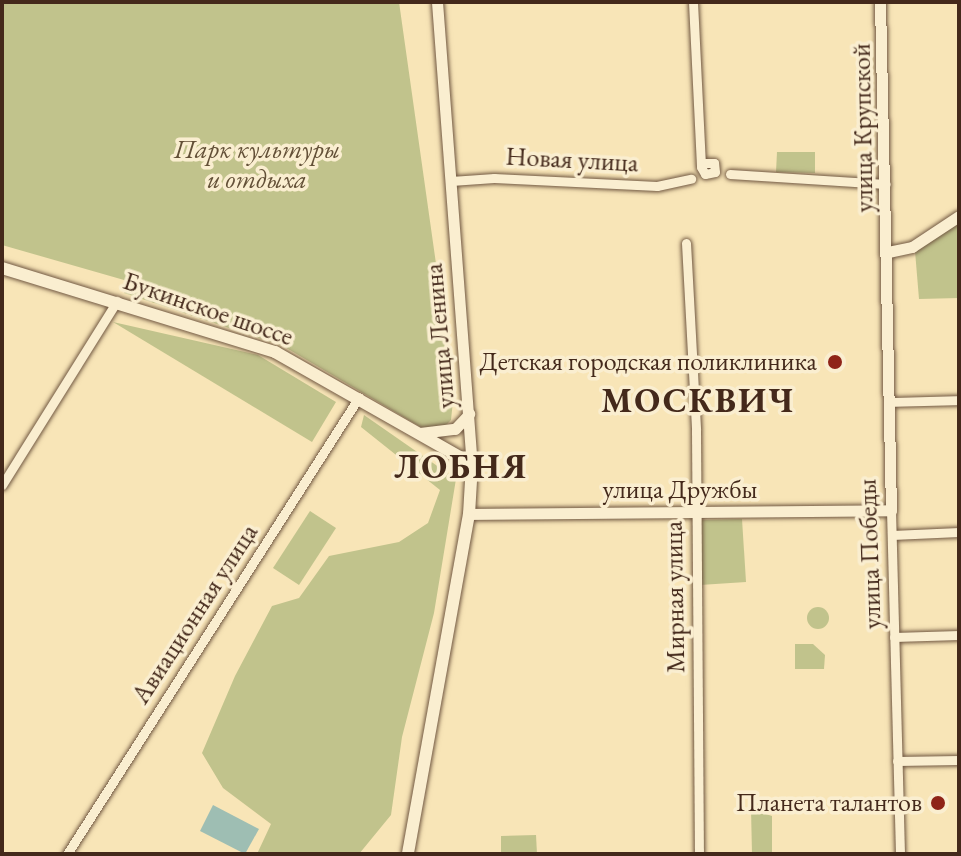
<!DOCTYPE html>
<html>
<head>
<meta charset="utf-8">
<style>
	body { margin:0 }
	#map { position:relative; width:961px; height:856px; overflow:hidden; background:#f8e5b7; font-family:"EB Garamond",serif }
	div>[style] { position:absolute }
	.green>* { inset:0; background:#c1c38c }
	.round { border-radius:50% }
	.water>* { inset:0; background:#9ebeb3 }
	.roads { filter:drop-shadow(0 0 2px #715842) drop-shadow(0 0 2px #715842) }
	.minor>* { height:9px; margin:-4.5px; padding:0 4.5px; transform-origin:4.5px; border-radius:4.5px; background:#faeed0 }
	.tertiary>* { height:11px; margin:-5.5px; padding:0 5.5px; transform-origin:5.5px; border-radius:5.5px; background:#faeed0 }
	.secondary>* { height:12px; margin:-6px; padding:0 6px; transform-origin:6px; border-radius:6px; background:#faeed0 }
	.dots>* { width:22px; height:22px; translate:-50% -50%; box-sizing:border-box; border:4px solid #faeed0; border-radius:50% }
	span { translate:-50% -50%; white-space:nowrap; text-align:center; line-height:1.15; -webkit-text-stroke:7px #faeed0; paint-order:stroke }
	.street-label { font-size:26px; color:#44291b }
	.park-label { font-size:26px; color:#635037; font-style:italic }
	.poi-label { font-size:26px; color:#44291b }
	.right { translate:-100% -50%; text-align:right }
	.district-label { font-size:34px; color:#44291b; font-weight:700; letter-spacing:2px }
	.frame { position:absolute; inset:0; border:4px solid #44291b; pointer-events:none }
</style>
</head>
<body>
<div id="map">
	<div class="green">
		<i style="clip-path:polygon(2px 2px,399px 2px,454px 391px,451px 420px,444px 427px,424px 429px,283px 346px,124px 293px,131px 282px,2px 245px)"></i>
		<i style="clip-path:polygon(777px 152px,815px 152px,815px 173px,776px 172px)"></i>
		<i style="clip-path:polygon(959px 221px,959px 298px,919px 299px,915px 251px)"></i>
		<i style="clip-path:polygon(113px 322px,258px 355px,336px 402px,312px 442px)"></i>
		<i style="clip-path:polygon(364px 415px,456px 479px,434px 613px,402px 737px,391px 815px,359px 854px,257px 854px,271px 824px,223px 788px,202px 753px,235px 676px,272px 606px,299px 598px,329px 556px,399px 542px,428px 523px,440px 490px,361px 427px)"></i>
		<i style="clip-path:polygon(310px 511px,336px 528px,299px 585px,273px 568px)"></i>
		<i style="clip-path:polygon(742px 519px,746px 582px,700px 585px,701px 520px)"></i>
		<i class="round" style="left:807px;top:607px;width:22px;height:22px"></i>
		<i style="clip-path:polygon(795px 644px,813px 644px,825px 655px,824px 669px,795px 669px)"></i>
		<i style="clip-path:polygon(751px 809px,772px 816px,772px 854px,752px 854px)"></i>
		<i style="clip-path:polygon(536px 835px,537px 854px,501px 854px,501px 836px)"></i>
	</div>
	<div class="water">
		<i style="clip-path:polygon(213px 805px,259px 829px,245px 854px,200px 831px)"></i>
	</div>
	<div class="roads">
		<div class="minor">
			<i style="left:693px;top:2px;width:165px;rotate:87.2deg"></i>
			<i style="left:701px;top:167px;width:8px;rotate:60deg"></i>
			<i style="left:705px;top:174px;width:10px;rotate:-11deg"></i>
			<i style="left:715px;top:172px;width:9px;rotate:-96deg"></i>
			<i style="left:714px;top:163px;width:11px;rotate:180deg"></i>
			<i style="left:730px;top:174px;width:156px;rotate:3.7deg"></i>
			<i style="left:451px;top:181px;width:43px;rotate:-4deg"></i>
			<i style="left:494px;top:178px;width:163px;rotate:2.8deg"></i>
			<i style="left:657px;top:186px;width:35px;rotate:-12deg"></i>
			<i style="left:686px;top:243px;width:187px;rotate:86.9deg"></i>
			<i style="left:696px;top:430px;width:424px;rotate:89.6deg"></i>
			<i style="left:889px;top:402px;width:70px;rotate:-1.6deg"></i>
			<i style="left:2px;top:485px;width:217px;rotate:-58deg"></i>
			<i style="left:891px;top:510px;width:344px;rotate:88.5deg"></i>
			<i style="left:892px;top:535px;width:67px;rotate:-2.6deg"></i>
			<i style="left:894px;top:637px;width:65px;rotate:-1.8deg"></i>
			<i style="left:897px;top:761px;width:62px;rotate:-0.9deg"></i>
			<i style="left:67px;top:854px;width:542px;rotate:-57.42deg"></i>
		</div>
		<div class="tertiary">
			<i style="left:437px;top:2px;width:463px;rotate:85.7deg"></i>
			<i style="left:888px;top:252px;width:25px;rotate:-12deg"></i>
			<i style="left:912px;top:247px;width:56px;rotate:-33.4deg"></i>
			<i style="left:420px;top:433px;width:35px;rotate:-7deg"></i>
			<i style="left:455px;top:429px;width:21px;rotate:-47deg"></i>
			<i style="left:469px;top:514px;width:422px;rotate:-0.5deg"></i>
			<i style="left:891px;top:510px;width:508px;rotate:-91.24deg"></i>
		</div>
		<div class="secondary">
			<i style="left:2px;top:268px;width:286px;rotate:17.1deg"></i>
			<i style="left:275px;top:352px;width:227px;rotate:29.6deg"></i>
			<i style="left:472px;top:464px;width:50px;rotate:93.4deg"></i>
			<i style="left:469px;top:514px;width:345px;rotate:100.2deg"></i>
		</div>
	</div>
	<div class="dots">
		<i style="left:835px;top:362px;background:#8f2418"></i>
		<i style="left:938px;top:803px;background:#8f2418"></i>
	</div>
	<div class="street-label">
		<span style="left:863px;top:128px;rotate:-91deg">улица Крупской</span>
		<span style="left:572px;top:160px;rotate:3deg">Новая улица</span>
		<span style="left:208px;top:309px;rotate:19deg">Букинское шоссе</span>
		<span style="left:440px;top:336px;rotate:-95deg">улица Ленина</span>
		<span style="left:680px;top:490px">улица Дружбы</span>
		<span style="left:870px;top:554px;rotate:-92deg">улица Победы</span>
		<span style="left:675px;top:597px;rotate:-91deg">Мирная улица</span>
		<span style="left:195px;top:614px;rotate:-57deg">Авиационная улица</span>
	</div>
	<div class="park-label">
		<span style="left:257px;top:165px">Парк культуры<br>и отдыха</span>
	</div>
	<div class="poi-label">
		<span class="right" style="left:817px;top:362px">Детская городская поликлиника</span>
		<span class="right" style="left:922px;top:803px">Планета талантов</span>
	</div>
	<div class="district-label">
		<span style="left:698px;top:401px">МОСКВИЧ</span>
		<span style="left:461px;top:467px">ЛОБНЯ</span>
	</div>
	<div class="frame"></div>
</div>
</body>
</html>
